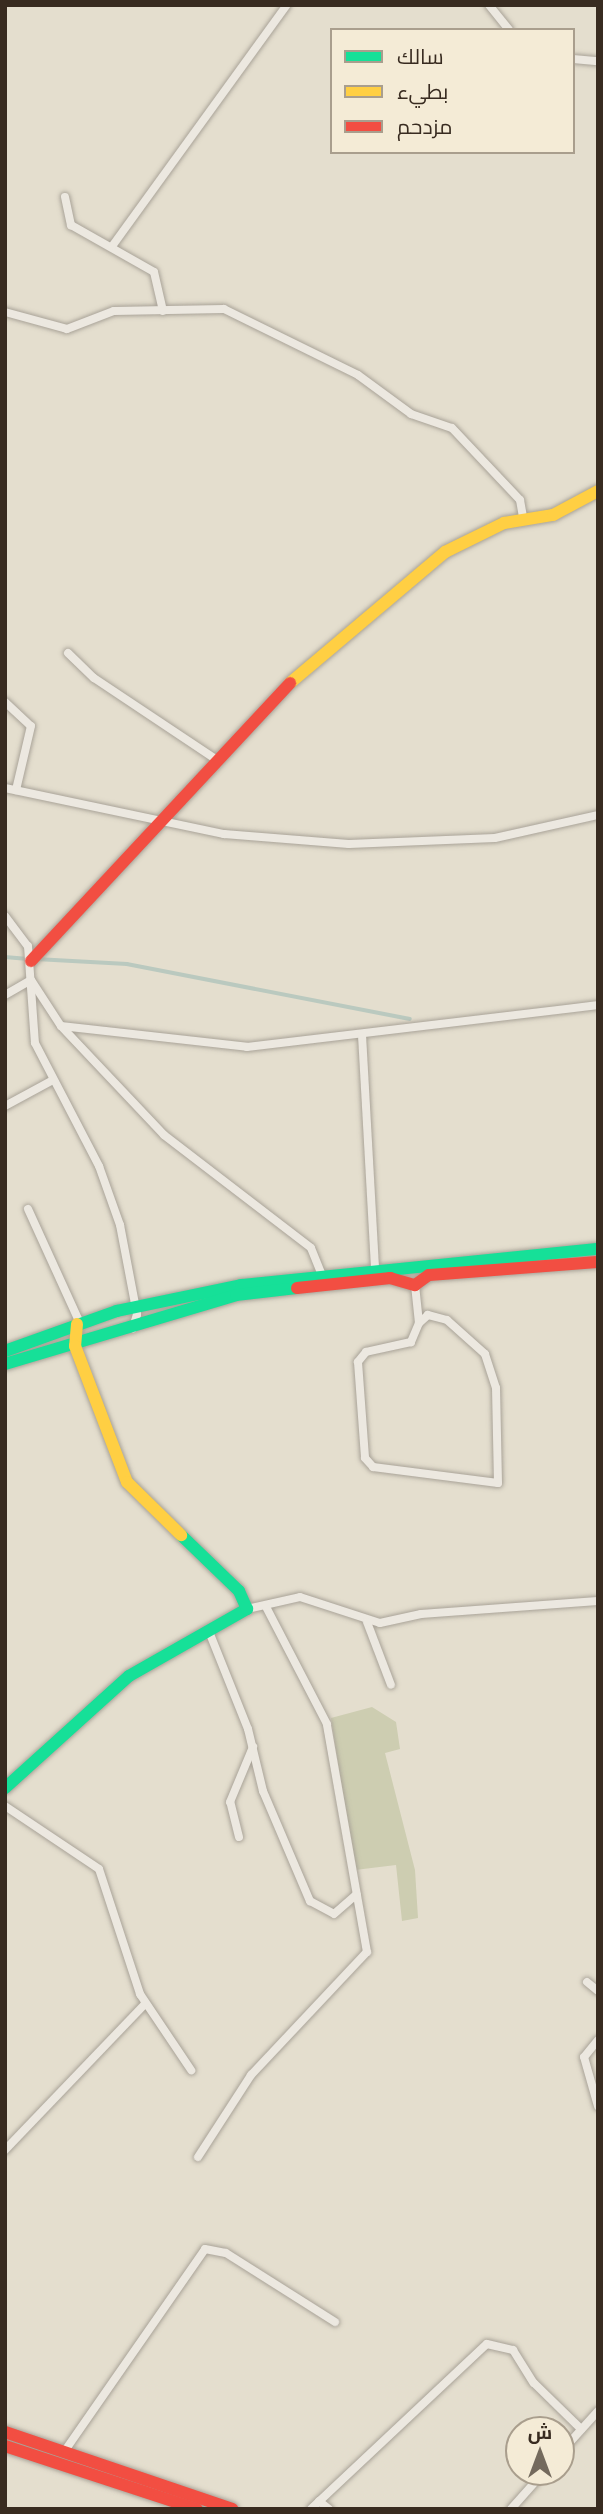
<!DOCTYPE html>
<html>
<head>
<meta charset="utf-8">
<style>
	body { margin:0 }
	#map { position:relative; width:603px; height:2514px; overflow:hidden; background:#e4dece; font-family:Georgia,Cairo,serif }
	div>[style] { position:absolute }
	.cemetery>* { inset:0; background:#cdcdb1 }
	.stream>* { height:3.5px; margin:-1.75px; padding:0 1.75px; transform-origin:1.75px; border-radius:1.75px; background:#bac9bf }
	.roads { filter:drop-shadow(0 0 2px #a9a398) drop-shadow(0 0 2px #a9a398) }
	.street>* { height:8px; margin:-4px; padding:0 4px; transform-origin:4px; border-radius:4px; background:#ece8e0 }
	.fast>* { height:12px; margin:-6px; padding:0 6px; transform-origin:6px; border-radius:6px; background:#16e098 }
	.slow>* { height:12px; margin:-6px; padding:0 6px; transform-origin:6px; border-radius:6px; background:#ffcf43 }
	.jam>* { height:12px; margin:-6px; padding:0 6px; transform-origin:6px; border-radius:6px; background:#f24e42 }
	span { translate:-50% -50%; white-space:nowrap; text-align:center; line-height:1.15; -webkit-text-stroke:6px #f4ebd6; paint-order:stroke }
	.frame { position:absolute; inset:0; border:7px solid #382b20; pointer-events:none }
	.legend { position:absolute; left:330px; top:28px; width:245px; height:126px; box-sizing:border-box; background:#f4ebd6; border:2px solid #a99e8d; margin:0; padding:9px 12px; list-style:none; font-size:21px; color:#382b20 }
	.legend li { display:flex; align-items:center; gap:14px; height:35px }
	.legend b { width:35px; border:2px solid #a99e8d }
	.north { position:absolute; left:505px; top:2416px; width:70px; height:70px; box-sizing:border-box; background:#f4ebd6; border:2px solid #a99e8d; border-radius:50%; rotate:0deg; font-size:19px; font-weight:700; line-height:28px; text-align:center; color:#382b20 }
	.north::after { content:''; display:block; margin:auto; width:24px; height:32px; background:#746a5d; clip-path:polygon(50% 0,100% 100%,50% 72%,0 100%) }
</style>
</head>
<body>
<div id="map">
	<div class="cemetery">
		<i style="clip-path:polygon(372px 1707px,396px 1722px,400px 1749px,385px 1753px,415px 1870px,418px 1918px,402px 1921px,396px 1865px,355px 1870px,331px 1718px)"></i>
	</div>
	<div class="stream">
		<i style="left:5px;top:957px;width:23px;rotate:5deg"></i>
		<i style="left:36px;top:959px;width:91px;rotate:3.1deg"></i>
		<i style="left:127px;top:964px;width:288px;rotate:11deg"></i>
	</div>
	<div class="roads">
		<div class="street">
			<i style="left:489px;top:5px;width:32px;rotate:51deg"></i>
			<i style="left:573px;top:59px;width:25px;rotate:5deg"></i>
			<i style="left:65px;top:197px;width:29px;rotate:78deg"></i>
			<i style="left:71px;top:225px;width:95px;rotate:29.5deg"></i>
			<i style="left:154px;top:272px;width:40px;rotate:77deg"></i>
			<i style="left:113px;top:245px;width:296px;rotate:-54.1deg"></i>
			<i style="left:5px;top:312px;width:64px;rotate:15.3deg"></i>
			<i style="left:67px;top:329px;width:50px;rotate:-21deg"></i>
			<i style="left:114px;top:311px;width:110px;rotate:-1deg"></i>
			<i style="left:224px;top:309px;width:149px;rotate:26.2deg"></i>
			<i style="left:358px;top:375px;width:66px;rotate:36.3deg"></i>
			<i style="left:411px;top:414px;width:43px;rotate:18.9deg"></i>
			<i style="left:452px;top:428px;width:99px;rotate:46.6deg"></i>
			<i style="left:520px;top:500px;width:17px;rotate:80deg"></i>
			<i style="left:68px;top:653px;width:36px;rotate:44deg"></i>
			<i style="left:94px;top:678px;width:148px;rotate:33.7deg"></i>
			<i style="left:5px;top:702px;width:35px;rotate:43deg"></i>
			<i style="left:31px;top:726px;width:66px;rotate:103.2deg"></i>
			<i style="left:5px;top:788px;width:224px;rotate:11.9deg"></i>
			<i style="left:224px;top:834px;width:125px;rotate:4.6deg"></i>
			<i style="left:349px;top:844px;width:146px;rotate:-2.4deg"></i>
			<i style="left:495px;top:838px;width:106px;rotate:-12.6deg"></i>
			<i style="left:5px;top:916px;width:38px;rotate:53deg"></i>
			<i style="left:28px;top:946px;width:97px;rotate:85.9deg"></i>
			<i style="left:35px;top:1043px;width:139px;rotate:62.5deg"></i>
			<i style="left:99px;top:1166px;width:63px;rotate:70.4deg"></i>
			<i style="left:120px;top:1225px;width:91px;rotate:79.2deg"></i>
			<i style="left:137px;top:1314px;width:15px;rotate:106deg"></i>
			<i style="left:5px;top:995px;width:30px;rotate:-30deg"></i>
			<i style="left:31px;top:980px;width:55px;rotate:56.9deg"></i>
			<i style="left:61px;top:1026px;width:150px;rotate:46.6deg"></i>
			<i style="left:164px;top:1135px;width:185px;rotate:37.5deg"></i>
			<i style="left:311px;top:1248px;width:27px;rotate:68deg"></i>
			<i style="left:61px;top:1026px;width:187px;rotate:6.4deg"></i>
			<i style="left:247px;top:1047px;width:354px;rotate:-6.8deg"></i>
			<i style="left:362px;top:1035px;width:232px;rotate:86.8deg"></i>
			<i style="left:5px;top:1106px;width:52px;rotate:-28.5deg"></i>
			<i style="left:28px;top:1209px;width:125px;rotate:65.5deg"></i>
			<i style="left:415px;top:1285px;width:38px;rotate:84deg"></i>
			<i style="left:419px;top:1323px;width:21px;rotate:113deg"></i>
			<i style="left:411px;top:1342px;width:46px;rotate:167.5deg"></i>
			<i style="left:366px;top:1352px;width:13px;rotate:129deg"></i>
			<i style="left:358px;top:1362px;width:96px;rotate:85.8deg"></i>
			<i style="left:365px;top:1458px;width:12px;rotate:48deg"></i>
			<i style="left:373px;top:1467px;width:126px;rotate:7.3deg"></i>
			<i style="left:498px;top:1483px;width:95px;rotate:-91.2deg"></i>
			<i style="left:496px;top:1388px;width:36px;rotate:-108deg"></i>
			<i style="left:485px;top:1354px;width:51px;rotate:-138.2deg"></i>
			<i style="left:447px;top:1320px;width:20px;rotate:-165deg"></i>
			<i style="left:428px;top:1315px;width:12px;rotate:138deg"></i>
			<i style="left:247px;top:1609px;width:54px;rotate:-12.8deg"></i>
			<i style="left:300px;top:1597px;width:84px;rotate:18deg"></i>
			<i style="left:380px;top:1623px;width:42px;rotate:-12.4deg"></i>
			<i style="left:421px;top:1614px;width:177px;rotate:-4.2deg"></i>
			<i style="left:367px;top:1622px;width:67px;rotate:69.1deg"></i>
			<i style="left:210px;top:1634px;width:102px;rotate:68.2deg"></i>
			<i style="left:248px;top:1729px;width:64px;rotate:76.4deg"></i>
			<i style="left:263px;top:1791px;width:120px;rotate:66.9deg"></i>
			<i style="left:310px;top:1901px;width:27px;rotate:28deg"></i>
			<i style="left:334px;top:1914px;width:30px;rotate:-41deg"></i>
			<i style="left:5px;top:1806px;width:113px;rotate:33.8deg"></i>
			<i style="left:99px;top:1869px;width:132px;rotate:71.8deg"></i>
			<i style="left:140px;top:1994px;width:92px;rotate:56.1deg"></i>
			<i style="left:239px;top:1837px;width:36px;rotate:-104deg"></i>
			<i style="left:230px;top:1802px;width:60px;rotate:-67.3deg"></i>
			<i style="left:587px;top:1982px;width:14px;rotate:39deg"></i>
			<i style="left:598px;top:2040px;width:22px;rotate:129deg"></i>
			<i style="left:584px;top:2057px;width:51px;rotate:74.1deg"></i>
			<i style="left:5px;top:2150px;width:202px;rotate:-46.2deg"></i>
			<i style="left:198px;top:2157px;width:98px;rotate:-57.1deg"></i>
			<i style="left:251px;top:2075px;width:169px;rotate:-46.7deg"></i>
			<i style="left:367px;top:1952px;width:231px;rotate:-100deg"></i>
			<i style="left:327px;top:1724px;width:132px;rotate:-117.5deg"></i>
			<i style="left:64px;top:2452px;width:247px;rotate:-55.2deg"></i>
			<i style="left:205px;top:2249px;width:21px;rotate:11deg"></i>
			<i style="left:226px;top:2253px;width:129px;rotate:32.3deg"></i>
			<i style="left:561px;top:2452px;width:55px;rotate:-47.9deg"></i>
			<i style="left:319px;top:2501px;width:13px;rotate:39deg"></i>
			<i style="left:311px;top:2509px;width:241px;rotate:-43.2deg"></i>
			<i style="left:487px;top:2344px;width:27px;rotate:13deg"></i>
			<i style="left:513px;top:2350px;width:39px;rotate:58deg"></i>
			<i style="left:534px;top:2383px;width:66px;rotate:44.4deg"></i>
			<i style="left:511px;top:2509px;width:50px;rotate:-48.3deg"></i>
		</div>
		<div class="fast">
			<i style="left:5px;top:1351px;width:119px;rotate:-19.7deg"></i>
			<i style="left:117px;top:1311px;width:127px;rotate:-11.8deg"></i>
			<i style="left:241px;top:1285px;width:359px;rotate:-5.8deg"></i>
			<i style="left:5px;top:1364px;width:241px;rotate:-16.6deg"></i>
			<i style="left:236px;top:1295px;width:61px;rotate:-6.5deg"></i>
			<i style="left:5px;top:1788px;width:167px;rotate:-42.1deg"></i>
			<i style="left:129px;top:1676px;width:136px;rotate:-29.6deg"></i>
			<i style="left:247px;top:1609px;width:20px;rotate:-114deg"></i>
			<i style="left:239px;top:1591px;width:81px;rotate:-136deg"></i>
		</div>
		<div class="slow">
			<i style="left:290px;top:683px;width:203px;rotate:-40.2deg"></i>
			<i style="left:445px;top:552px;width:66px;rotate:-26.2deg"></i>
			<i style="left:504px;top:523px;width:50px;rotate:-9.3deg"></i>
			<i style="left:553px;top:515px;width:51px;rotate:-28.1deg"></i>
			<i style="left:77px;top:1324px;width:22px;rotate:95deg"></i>
			<i style="left:75px;top:1346px;width:146px;rotate:69.1deg"></i>
			<i style="left:127px;top:1482px;width:76px;rotate:44.5deg"></i>
		</div>
		<div class="jam">
			<i style="left:31px;top:961px;width:380px;rotate:-47deg"></i>
			<i style="left:297px;top:1288px;width:94px;rotate:-6.1deg"></i>
			<i style="left:390px;top:1278px;width:26px;rotate:16deg"></i>
			<i style="left:415px;top:1285px;width:17px;rotate:-36deg"></i>
			<i style="left:429px;top:1275px;width:169px;rotate:-4.4deg"></i>
			<i style="left:5px;top:2432px;width:240px;rotate:18.7deg"></i>
			<i style="left:5px;top:2446px;width:202px;rotate:18.2deg"></i>
		</div>
	</div>
	<div class="frame"></div>
	<ul class="legend">
	<li><b style="height:9px;background:#16e098"></b>سالك</li>
	<li><b style="height:9px;background:#ffcf43"></b>بطيء</li>
	<li><b style="height:9px;background:#f24e42"></b>مزدحم</li>
	</ul>
	<div class="north">ش</div>
</div>
</body>
</html>
